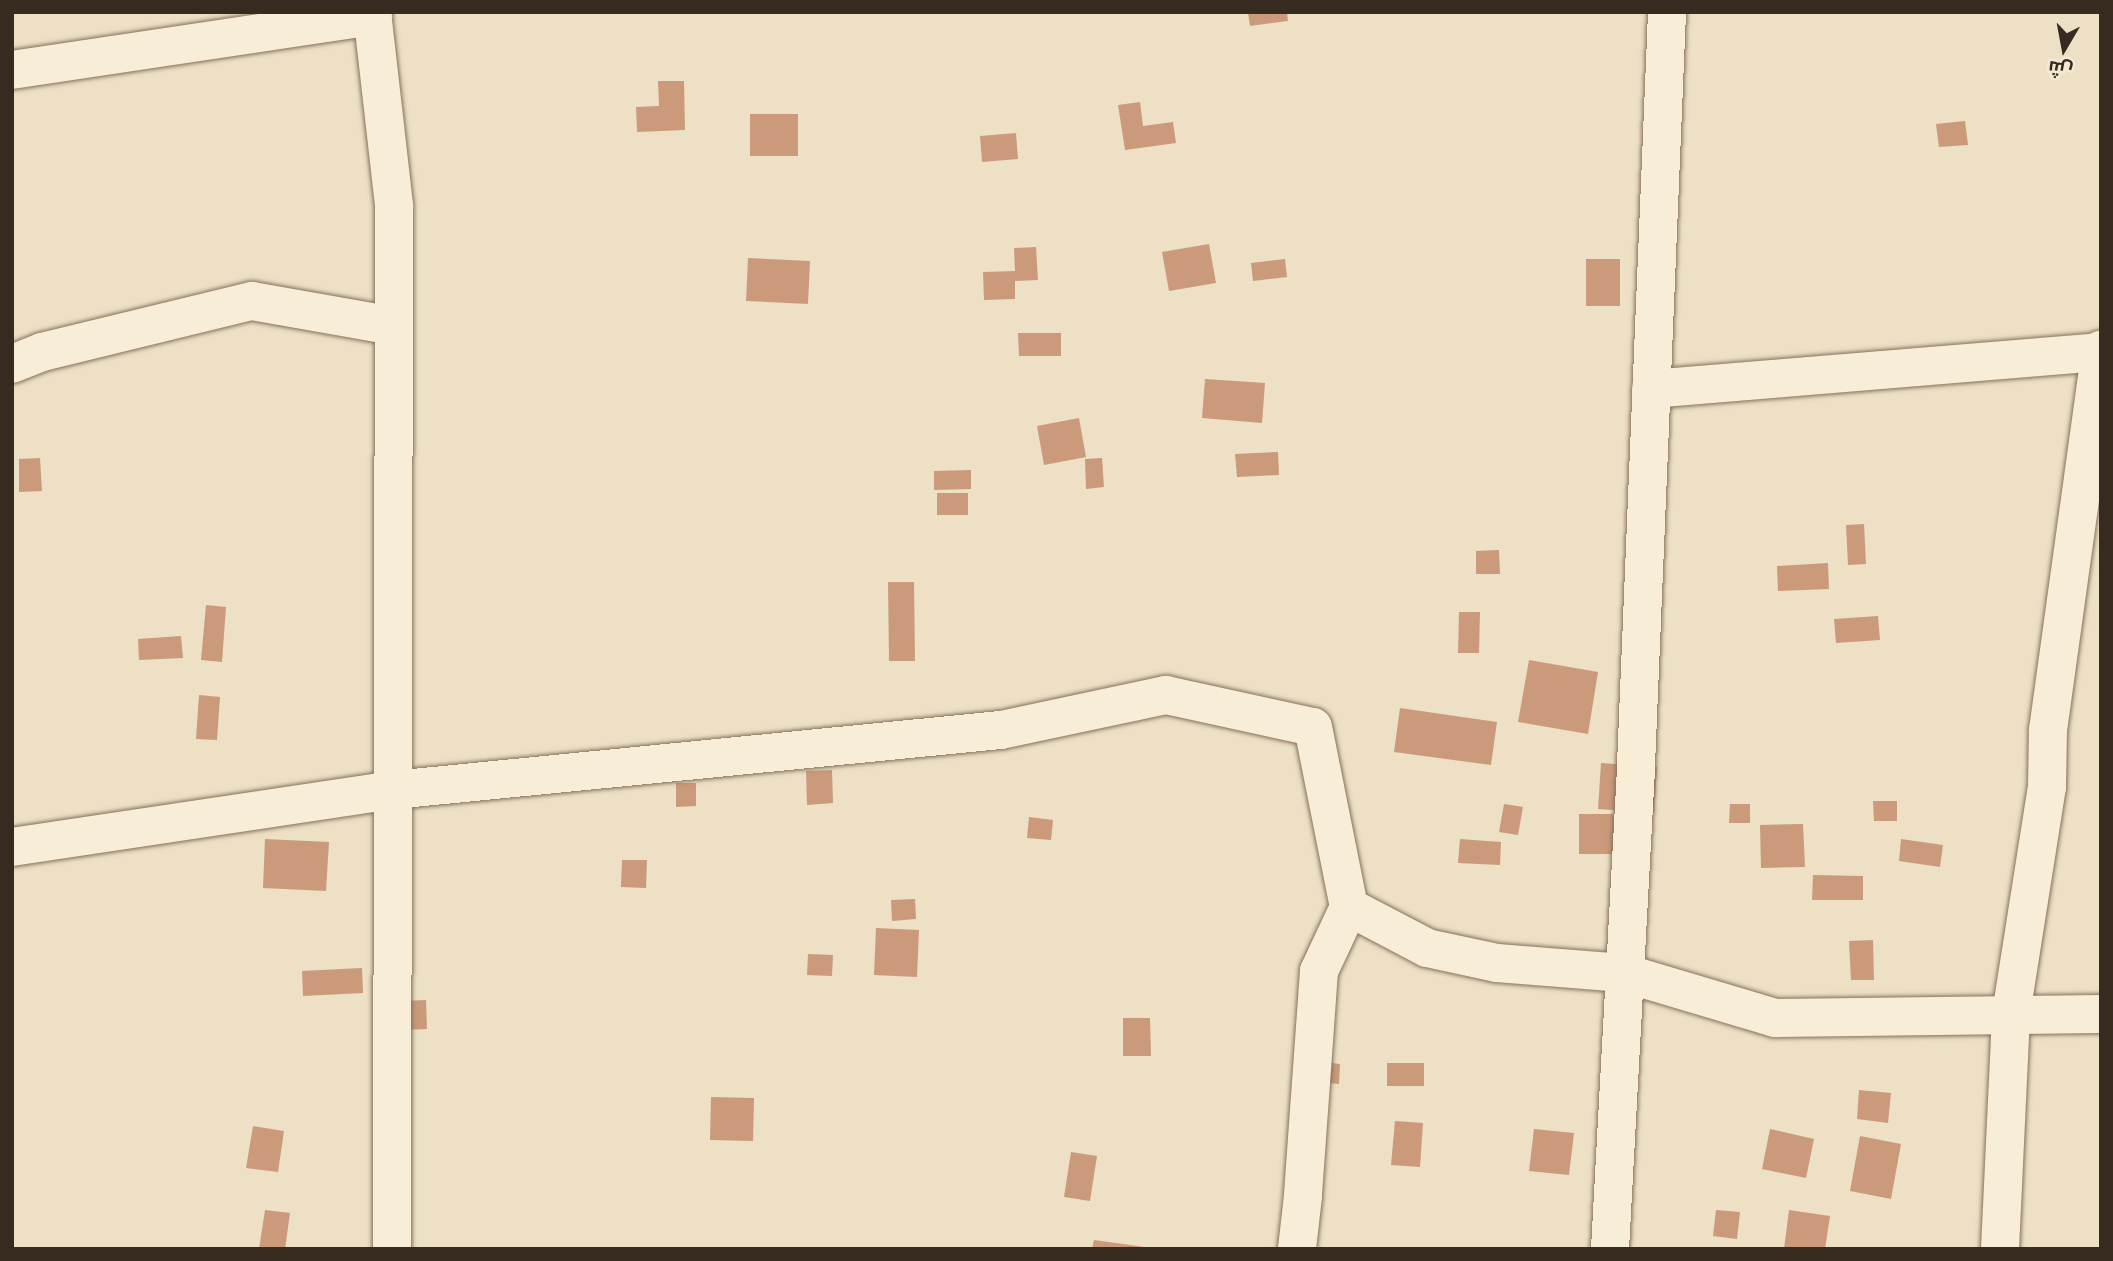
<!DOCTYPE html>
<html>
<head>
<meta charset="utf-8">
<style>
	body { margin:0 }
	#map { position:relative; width:2113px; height:1261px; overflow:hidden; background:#ede0c4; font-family:Lora,Cairo,serif }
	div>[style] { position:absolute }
	.building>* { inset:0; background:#ca9a7b }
	.roads { filter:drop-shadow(0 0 2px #87715b) drop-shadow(0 0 2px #87715b) }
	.minor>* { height:38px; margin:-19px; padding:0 19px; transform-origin:19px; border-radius:19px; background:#f8edd7 }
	span { translate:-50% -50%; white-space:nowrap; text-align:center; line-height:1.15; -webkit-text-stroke:5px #f4ead3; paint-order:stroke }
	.frame { position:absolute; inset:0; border:14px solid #372a1e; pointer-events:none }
	.north { position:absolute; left:2029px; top:14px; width:70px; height:70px; -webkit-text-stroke:5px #f4ead3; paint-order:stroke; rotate:190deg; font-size:19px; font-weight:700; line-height:28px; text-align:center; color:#372a1e }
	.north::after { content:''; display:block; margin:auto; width:24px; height:32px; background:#372a1e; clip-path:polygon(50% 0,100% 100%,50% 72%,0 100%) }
</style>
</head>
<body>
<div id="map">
	<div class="building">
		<i style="clip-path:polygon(1248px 12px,1287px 12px,1288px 21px,1250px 26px)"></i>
		<i style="clip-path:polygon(658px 81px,684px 81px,685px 130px,637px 132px,636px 107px,659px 106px)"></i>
		<i style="clip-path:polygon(1140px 102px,1143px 126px,1173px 122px,1176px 143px,1125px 150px,1118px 105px)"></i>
		<i style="clip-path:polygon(750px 114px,798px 114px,798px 156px,750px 156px)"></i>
		<i style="clip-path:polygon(1965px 121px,1968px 145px,1939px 147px,1936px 124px)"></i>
		<i style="clip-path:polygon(1016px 133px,1018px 159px,982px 162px,980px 136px)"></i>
		<i style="clip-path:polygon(1209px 244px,1216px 283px,1169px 291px,1162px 252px)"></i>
		<i style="clip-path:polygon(1036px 247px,1038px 280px,1015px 281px,1015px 299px,984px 300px,983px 272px,1015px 271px,1014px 248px)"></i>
		<i style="clip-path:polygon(748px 258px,810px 261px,808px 304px,746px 301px)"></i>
		<i style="clip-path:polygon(1285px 259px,1287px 277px,1253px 281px,1251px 263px)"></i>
		<i style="clip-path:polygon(1586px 259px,1620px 259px,1620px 306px,1586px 306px)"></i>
		<i style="clip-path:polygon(1018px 333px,1061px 333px,1061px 356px,1019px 356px)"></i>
		<i style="clip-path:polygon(1205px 379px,1265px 383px,1262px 423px,1202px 418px)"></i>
		<i style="clip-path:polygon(1079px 418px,1086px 457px,1044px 465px,1037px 426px)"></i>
		<i style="clip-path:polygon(1278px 452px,1279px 475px,1237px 477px,1235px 454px)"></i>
		<i style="clip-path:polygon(40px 458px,42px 491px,19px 492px,19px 459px)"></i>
		<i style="clip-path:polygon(1102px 458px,1104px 487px,1086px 489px,1085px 459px)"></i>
		<i style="clip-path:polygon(971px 470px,971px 489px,934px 490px,934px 471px)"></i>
		<i style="clip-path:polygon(937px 493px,968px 493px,968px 515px,937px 515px)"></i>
		<i style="clip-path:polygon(1864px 524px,1866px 564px,1848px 565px,1846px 525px)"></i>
		<i style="clip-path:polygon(1499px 550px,1500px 574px,1476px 574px,1476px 551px)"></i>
		<i style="clip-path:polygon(1828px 563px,1829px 589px,1778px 591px,1777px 566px)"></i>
		<i style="clip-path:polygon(888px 582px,914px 582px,915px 661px,889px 661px)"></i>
		<i style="clip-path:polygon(206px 605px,226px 607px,222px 662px,201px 660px)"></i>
		<i style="clip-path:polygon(1459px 612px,1480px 612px,1479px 653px,1458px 653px)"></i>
		<i style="clip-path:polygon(1878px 616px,1880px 640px,1836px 643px,1834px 619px)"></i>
		<i style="clip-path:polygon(181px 636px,183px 658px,139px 660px,138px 639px)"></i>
		<i style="clip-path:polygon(1529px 660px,1598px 672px,1588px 734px,1518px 722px)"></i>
		<i style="clip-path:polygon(199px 695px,220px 697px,217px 740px,196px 739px)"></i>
		<i style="clip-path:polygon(1400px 708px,1497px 722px,1491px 765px,1394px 752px)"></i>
		<i style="clip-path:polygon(1601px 763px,1657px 767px,1654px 813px,1598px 809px)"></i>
		<i style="clip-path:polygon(832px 770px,833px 803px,807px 805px,806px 771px)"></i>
		<i style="clip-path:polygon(676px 783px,696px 783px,696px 806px,676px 807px)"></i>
		<i style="clip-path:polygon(1873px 801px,1897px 801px,1897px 821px,1874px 821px)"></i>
		<i style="clip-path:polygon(1504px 804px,1523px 807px,1518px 835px,1499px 832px)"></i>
		<i style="clip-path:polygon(1730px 804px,1750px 804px,1750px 823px,1729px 823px)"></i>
		<i style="clip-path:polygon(1579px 814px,1623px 814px,1623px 854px,1579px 854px)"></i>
		<i style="clip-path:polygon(1029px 817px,1053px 820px,1051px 840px,1027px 838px)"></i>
		<i style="clip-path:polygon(1803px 824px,1805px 867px,1761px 868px,1760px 825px)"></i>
		<i style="clip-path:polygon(265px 839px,329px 842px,326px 891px,263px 888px)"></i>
		<i style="clip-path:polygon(1460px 839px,1501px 842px,1500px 865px,1458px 863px)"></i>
		<i style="clip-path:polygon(1901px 839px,1943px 845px,1940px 867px,1899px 861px)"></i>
		<i style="clip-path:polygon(622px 860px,647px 860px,646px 888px,621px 887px)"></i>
		<i style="clip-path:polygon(1813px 875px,1863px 876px,1863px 900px,1812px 900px)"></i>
		<i style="clip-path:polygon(915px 899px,916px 919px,892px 921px,891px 900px)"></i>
		<i style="clip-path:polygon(876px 928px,919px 930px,917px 977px,874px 975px)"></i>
		<i style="clip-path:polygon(1873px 940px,1874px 980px,1851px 980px,1849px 941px)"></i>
		<i style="clip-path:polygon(808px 954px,833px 955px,832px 976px,807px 975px)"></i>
		<i style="clip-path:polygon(362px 968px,363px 993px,303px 996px,302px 971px)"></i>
		<i style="clip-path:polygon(426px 1000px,427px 1029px,403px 1030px,401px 1001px)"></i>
		<i style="clip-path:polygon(1123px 1018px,1150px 1018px,1151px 1056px,1123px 1056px)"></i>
		<i style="clip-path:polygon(1309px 1060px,1340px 1064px,1339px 1084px,1308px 1081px)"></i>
		<i style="clip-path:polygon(1387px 1063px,1424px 1063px,1424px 1086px,1387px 1086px)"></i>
		<i style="clip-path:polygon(1859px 1090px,1891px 1093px,1888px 1123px,1857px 1119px)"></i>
		<i style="clip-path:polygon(711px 1097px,754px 1098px,753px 1141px,710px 1140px)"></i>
		<i style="clip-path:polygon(1395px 1121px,1423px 1123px,1420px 1167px,1391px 1165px)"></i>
		<i style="clip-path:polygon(253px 1126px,284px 1131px,278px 1172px,246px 1168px)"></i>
		<i style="clip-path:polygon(1534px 1129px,1574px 1133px,1569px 1175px,1529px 1171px)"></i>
		<i style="clip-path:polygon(1770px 1129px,1814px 1139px,1806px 1178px,1762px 1169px)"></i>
		<i style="clip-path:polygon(1860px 1136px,1901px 1144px,1891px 1199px,1850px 1191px)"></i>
		<i style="clip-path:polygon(1071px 1152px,1097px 1156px,1090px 1201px,1064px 1197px)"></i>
		<i style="clip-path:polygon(265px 1210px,290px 1213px,285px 1249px,259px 1249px)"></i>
		<i style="clip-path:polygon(1716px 1210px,1740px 1212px,1737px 1239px,1713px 1236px)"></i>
		<i style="clip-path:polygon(1789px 1210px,1830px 1216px,1825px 1249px,1784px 1249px)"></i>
		<i style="clip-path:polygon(1094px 1240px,1145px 1247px,1144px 1249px,1092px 1249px)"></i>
	</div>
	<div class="roads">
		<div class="minor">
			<i style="left:372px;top:12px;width:195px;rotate:83.5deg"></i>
			<i style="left:394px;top:206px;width:1043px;rotate:90.11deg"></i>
			<i style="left:12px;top:70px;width:365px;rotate:-8.5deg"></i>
			<i style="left:12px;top:364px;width:32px;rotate:-22deg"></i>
			<i style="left:42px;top:352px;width:216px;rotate:-13.7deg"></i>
			<i style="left:252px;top:301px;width:144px;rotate:10deg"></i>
			<i style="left:1651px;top:389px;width:452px;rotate:-4.7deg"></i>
			<i style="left:12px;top:847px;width:385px;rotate:-8.5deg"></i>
			<i style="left:393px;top:790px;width:611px;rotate:-5.64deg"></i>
			<i style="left:1001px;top:730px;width:169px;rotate:-12deg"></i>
			<i style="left:1166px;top:695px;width:150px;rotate:12.3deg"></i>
			<i style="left:1313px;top:727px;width:184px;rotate:78.7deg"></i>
			<i style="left:1349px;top:907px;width:71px;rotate:115.1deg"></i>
			<i style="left:1319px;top:971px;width:226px;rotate:94.1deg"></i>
			<i style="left:1303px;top:1196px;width:53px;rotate:96.5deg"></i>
			<i style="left:1349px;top:907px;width:88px;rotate:27.7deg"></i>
			<i style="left:1427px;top:948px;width:72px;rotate:12.1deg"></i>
			<i style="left:1497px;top:963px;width:127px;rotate:4.5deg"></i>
			<i style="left:1624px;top:973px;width:158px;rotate:16.6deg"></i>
			<i style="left:1775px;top:1018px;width:326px;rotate:-0.7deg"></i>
			<i style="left:1610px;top:1249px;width:485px;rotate:-86.9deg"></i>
			<i style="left:1636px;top:765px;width:754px;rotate:-87.64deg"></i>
			<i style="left:2000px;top:1249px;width:235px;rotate:-87.3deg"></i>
			<i style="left:2011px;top:1014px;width:230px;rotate:-81deg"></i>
			<i style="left:2047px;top:787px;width:57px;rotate:-89deg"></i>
			<i style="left:2048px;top:730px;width:384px;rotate:-82.1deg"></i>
		</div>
	</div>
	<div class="frame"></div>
	<div class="north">ش</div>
</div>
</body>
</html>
